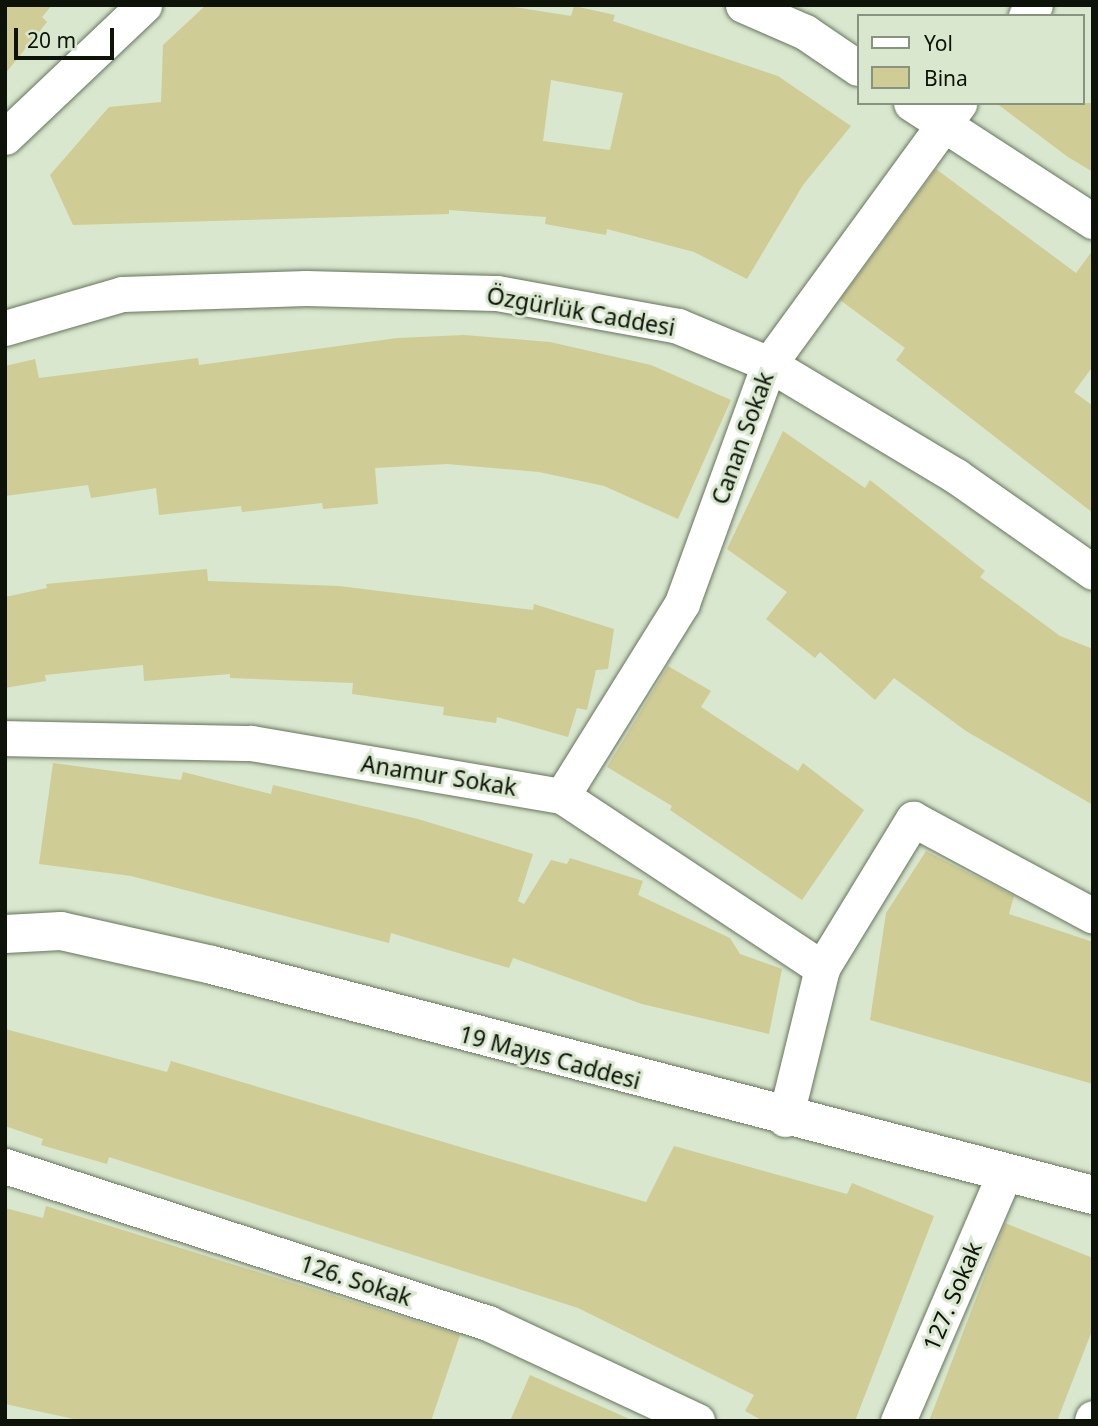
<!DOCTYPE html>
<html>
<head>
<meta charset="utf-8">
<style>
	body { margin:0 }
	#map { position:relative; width:1098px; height:1426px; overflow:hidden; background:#d8e7cd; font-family:"Noto Sans",sans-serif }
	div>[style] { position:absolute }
	.building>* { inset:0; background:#cfcd95 }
	.roads { filter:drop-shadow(0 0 2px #68755e) drop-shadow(0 0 2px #68755e) }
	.minor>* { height:35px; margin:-17.5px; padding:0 17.5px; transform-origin:17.5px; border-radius:17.5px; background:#fff }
	.major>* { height:38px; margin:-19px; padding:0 19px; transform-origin:19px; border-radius:19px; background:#fff }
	span { translate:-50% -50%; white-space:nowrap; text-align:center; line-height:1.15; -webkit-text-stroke:6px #d8e7cd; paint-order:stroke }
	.street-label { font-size:23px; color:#0e130a }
	.frame { position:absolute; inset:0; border:7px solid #0e130a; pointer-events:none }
	.legend { position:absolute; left:857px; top:14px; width:228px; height:91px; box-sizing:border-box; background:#d8e7cd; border:2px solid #87927f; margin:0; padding:9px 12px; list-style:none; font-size:21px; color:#0e130a }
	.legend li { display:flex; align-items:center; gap:14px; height:35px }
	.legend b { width:35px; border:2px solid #87927f }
	.scale { position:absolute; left:14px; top:28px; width:100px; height:32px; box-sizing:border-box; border:4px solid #0e130a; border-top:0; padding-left:9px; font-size:21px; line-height:24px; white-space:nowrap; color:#0e130a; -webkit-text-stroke:5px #d8e7cd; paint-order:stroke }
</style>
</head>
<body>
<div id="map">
	<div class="building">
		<i style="clip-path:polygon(5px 5px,52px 5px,42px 17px,47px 22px,5px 74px)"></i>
		<i style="clip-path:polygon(evenodd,206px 5px,501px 5px,571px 16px,574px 6px,615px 15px,613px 21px,778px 76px,851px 126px,803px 185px,747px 279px,694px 252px,607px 229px,606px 235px,545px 224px,546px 217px,449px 210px,449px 214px,73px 225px,50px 175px,109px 107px,161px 102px,163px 45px,206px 5px,551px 80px,623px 93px,610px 150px,543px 141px,551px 80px)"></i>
		<i style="clip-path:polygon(996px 103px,1093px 103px,1093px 172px,1068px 157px)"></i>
		<i style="clip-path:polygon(936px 169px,1076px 273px,1093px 250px,1093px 366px,1074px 392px,1093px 406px,1093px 513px,896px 360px,905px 348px,840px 300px)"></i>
		<i style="clip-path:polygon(464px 335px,550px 342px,651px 365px,731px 400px,678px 519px,604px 486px,539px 472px,447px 464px,375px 468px,378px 504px,323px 509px,322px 503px,242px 512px,241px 506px,159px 515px,156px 488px,91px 498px,88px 485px,5px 496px,5px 366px,35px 359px,39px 378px,198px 358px,199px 365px,397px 338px)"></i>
		<i style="clip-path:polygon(783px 431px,865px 488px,870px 480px,985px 571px,980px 577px,1060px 636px,1093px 649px,1093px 805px,966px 731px,894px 678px,875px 700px,820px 652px,815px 658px,766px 619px,787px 592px,727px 549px)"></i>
		<i style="clip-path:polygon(207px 569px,208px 581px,339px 586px,533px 610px,534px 604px,614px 629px,608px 669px,596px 670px,587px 710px,577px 708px,568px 737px,497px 717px,496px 723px,443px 715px,444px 707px,352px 694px,353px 683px,230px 678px,230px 674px,144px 681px,143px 665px,45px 675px,46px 681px,5px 688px,5px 597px,47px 588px,46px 584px)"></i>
		<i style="clip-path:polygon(668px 666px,711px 691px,701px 707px,798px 771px,803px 763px,864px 810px,802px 900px,670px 810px,672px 806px,607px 767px)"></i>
		<i style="clip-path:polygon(53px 763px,181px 780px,183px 772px,271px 794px,273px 785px,418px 819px,533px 854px,518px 901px,524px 904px,551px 860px,567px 864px,570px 858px,643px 881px,638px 895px,730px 938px,740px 954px,782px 969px,769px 1034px,642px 1004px,513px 958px,509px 968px,391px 933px,389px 943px,131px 876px,39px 864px)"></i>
		<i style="clip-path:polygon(926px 851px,1014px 896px,1009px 914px,1093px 942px,1093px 1084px,870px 1020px,886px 913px)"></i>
		<i style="clip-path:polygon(5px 1029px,167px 1072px,171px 1061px,646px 1202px,674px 1146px,847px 1194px,852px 1183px,934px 1216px,855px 1421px,763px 1421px,745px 1411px,754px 1395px,578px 1308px,109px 1157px,107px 1164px,41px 1145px,43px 1139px,5px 1126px)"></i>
		<i style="clip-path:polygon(46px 1206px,460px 1335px,431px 1421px,83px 1421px,5px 1404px,5px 1208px,43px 1218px)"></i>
		<i style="clip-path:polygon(1005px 1223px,1093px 1258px,1093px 1328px,1057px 1421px,929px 1421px)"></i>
		<i style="clip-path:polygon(530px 1375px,634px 1421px,510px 1421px)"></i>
	</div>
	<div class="roads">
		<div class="minor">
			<i style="left:743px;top:5px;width:68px;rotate:23.5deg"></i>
			<i style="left:805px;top:32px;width:64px;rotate:34.2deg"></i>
			<i style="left:1026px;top:16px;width:14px;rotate:-51deg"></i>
			<i style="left:911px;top:103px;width:217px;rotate:33deg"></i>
			<i style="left:5px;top:137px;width:192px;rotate:-43.5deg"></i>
			<i style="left:5px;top:328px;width:122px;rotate:-16.2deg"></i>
			<i style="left:122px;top:294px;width:184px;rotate:-1.9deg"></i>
			<i style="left:306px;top:288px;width:191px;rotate:1.5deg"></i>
			<i style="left:497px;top:293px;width:184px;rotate:10.3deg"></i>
			<i style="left:678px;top:326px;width:99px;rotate:22.7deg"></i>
			<i style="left:769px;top:364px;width:218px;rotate:30.9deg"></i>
			<i style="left:956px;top:476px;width:167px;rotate:35deg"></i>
			<i style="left:5px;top:738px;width:246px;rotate:1.2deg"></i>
			<i style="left:251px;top:743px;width:315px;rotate:9.7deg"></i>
			<i style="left:562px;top:796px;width:312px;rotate:33.5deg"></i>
			<i style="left:562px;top:796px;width:227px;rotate:-58.1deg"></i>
			<i style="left:682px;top:603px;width:254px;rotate:-70deg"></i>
			<i style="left:769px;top:364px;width:323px;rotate:-53.9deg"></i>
			<i style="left:785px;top:1119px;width:155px;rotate:-76.2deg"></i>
			<i style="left:822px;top:968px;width:175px;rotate:-58.6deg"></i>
			<i style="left:913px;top:819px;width:204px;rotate:28.3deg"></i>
			<i style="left:5px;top:1166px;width:508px;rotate:18.01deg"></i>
			<i style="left:488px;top:1323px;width:231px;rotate:25.1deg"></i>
			<i style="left:898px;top:1421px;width:271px;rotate:-66.7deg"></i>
			<i style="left:1092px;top:1421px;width:3px;rotate:-72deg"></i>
		</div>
		<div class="major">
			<i style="left:5px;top:934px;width:56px;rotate:-3.1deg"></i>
			<i style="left:61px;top:931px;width:155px;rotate:12.7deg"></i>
			<i style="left:212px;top:965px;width:911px;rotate:14.63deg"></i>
		</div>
	</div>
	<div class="street-label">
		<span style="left:581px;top:311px;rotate:10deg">Özgürlük Caddesi</span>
		<span style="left:742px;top:438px;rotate:-70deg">Canan Sokak</span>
		<span style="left:439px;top:775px;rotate:9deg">Anamur Sokak</span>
		<span style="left:550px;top:1057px;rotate:15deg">19 Mayıs Caddesi</span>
		<span style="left:356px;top:1280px;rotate:18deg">126. Sokak</span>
		<span style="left:952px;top:1296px;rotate:-67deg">127. Sokak</span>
	</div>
	<div class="frame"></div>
	<ul class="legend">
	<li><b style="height:9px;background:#fff"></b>Yol</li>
	<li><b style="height:19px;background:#cfcd95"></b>Bina</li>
	</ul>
	<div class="scale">20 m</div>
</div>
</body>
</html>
